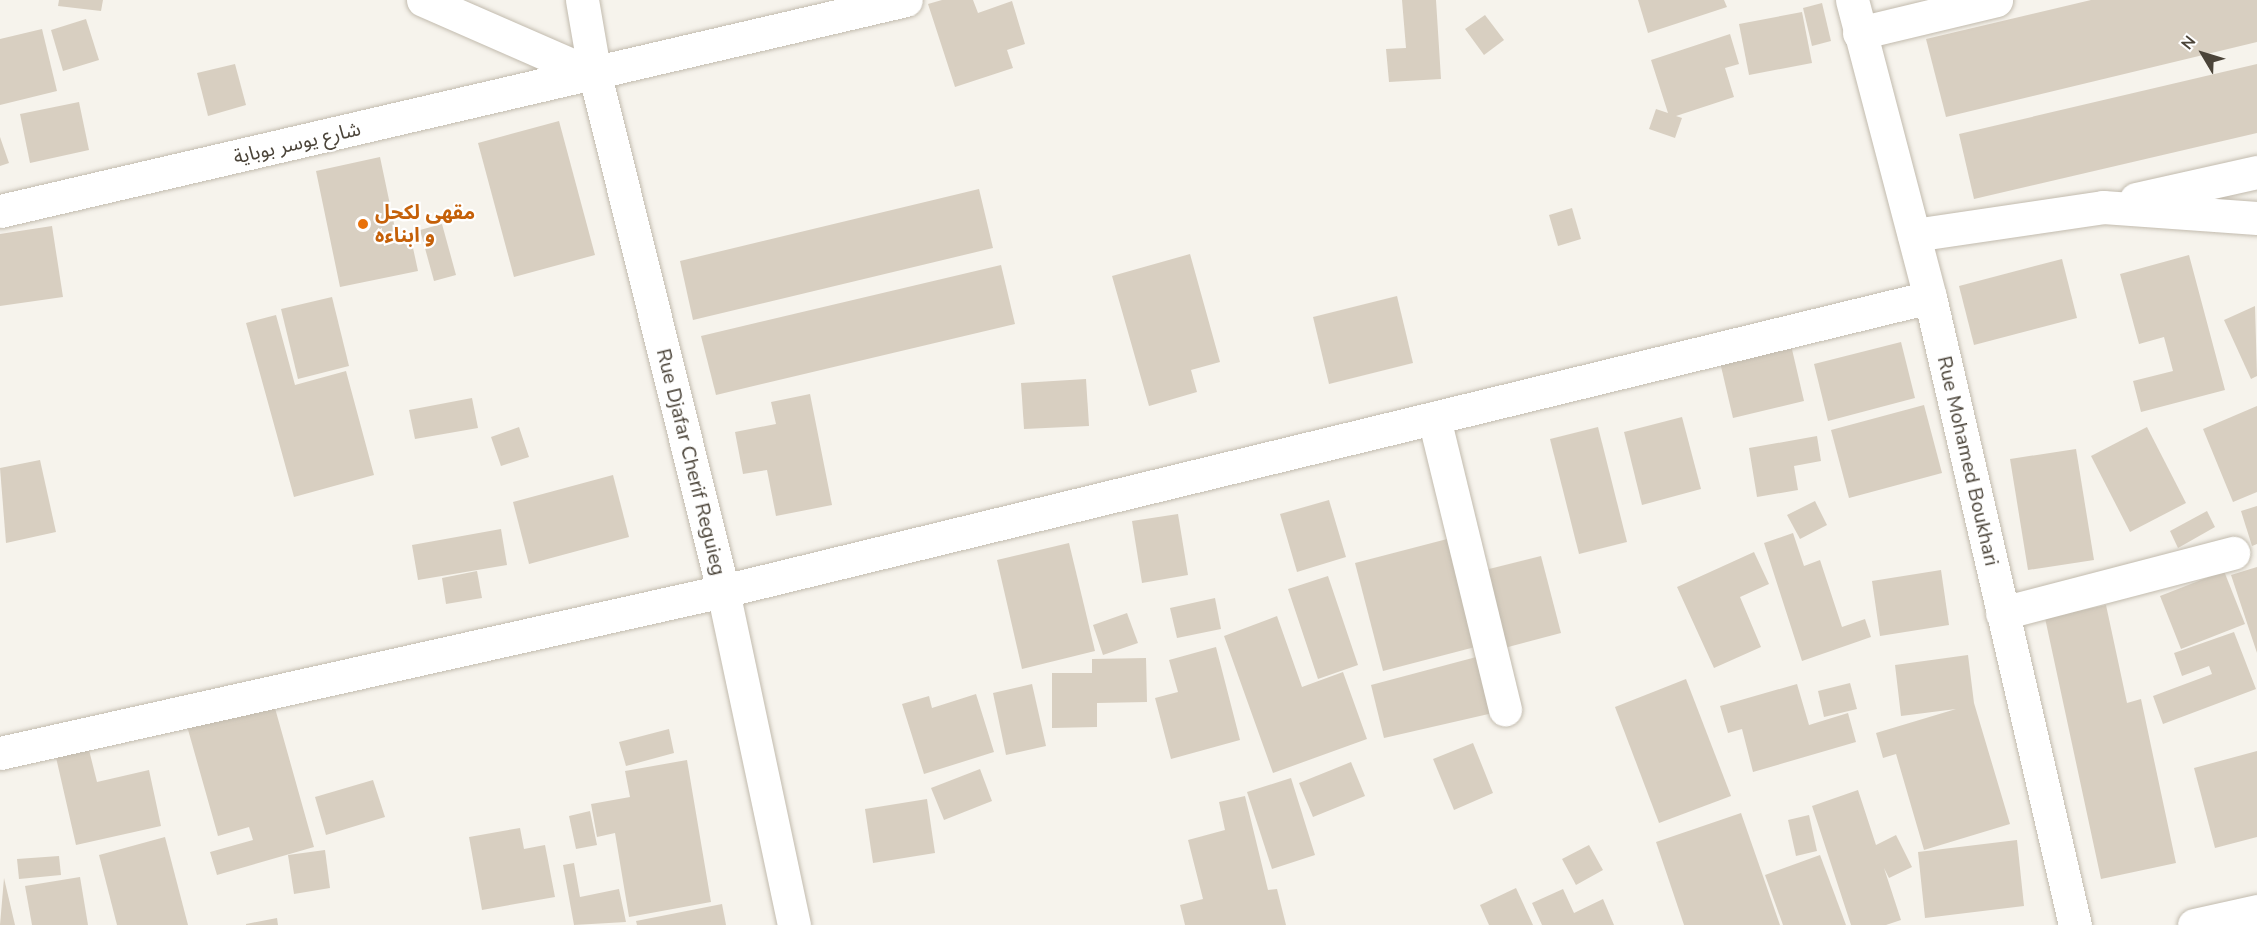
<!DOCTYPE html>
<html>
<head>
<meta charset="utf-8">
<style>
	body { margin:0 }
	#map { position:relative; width:2257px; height:925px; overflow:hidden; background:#f6f3ec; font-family:"Nunito Sans","Noto Sans Arabic",sans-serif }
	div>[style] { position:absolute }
	.building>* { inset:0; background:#d8cfc1 }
	.roads { filter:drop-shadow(0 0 2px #c2bbae) drop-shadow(0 0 2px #c2bbae) }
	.minor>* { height:33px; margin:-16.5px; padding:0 16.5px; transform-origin:16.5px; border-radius:16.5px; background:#fff }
	.dots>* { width:16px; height:16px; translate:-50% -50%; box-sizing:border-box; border:3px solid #fff; border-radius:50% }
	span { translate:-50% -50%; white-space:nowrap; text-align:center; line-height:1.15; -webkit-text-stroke:4.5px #fff; paint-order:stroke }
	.street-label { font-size:20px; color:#4b4439 }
	.food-label { font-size:20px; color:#c56008; font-weight:700 }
	.left { translate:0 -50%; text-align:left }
	.north { position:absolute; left:2173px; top:24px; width:60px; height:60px; -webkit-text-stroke:4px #fff; paint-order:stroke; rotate:308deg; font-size:16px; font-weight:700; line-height:24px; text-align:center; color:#4b4439 }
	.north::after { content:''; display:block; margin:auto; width:21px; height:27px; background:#4b4439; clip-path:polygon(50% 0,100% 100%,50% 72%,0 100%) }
</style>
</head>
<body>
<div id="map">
	<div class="building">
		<i style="clip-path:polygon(59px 0,103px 0,101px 11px,58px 6px)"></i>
		<i style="clip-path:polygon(942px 0,973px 0,978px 13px,1012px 1px,1025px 44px,1007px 50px,1013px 68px,955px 87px,928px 4px)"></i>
		<i style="clip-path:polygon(1402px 0,1436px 0,1441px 79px,1389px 82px,1386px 49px,1406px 48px)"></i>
		<i style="clip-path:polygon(1638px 0,1724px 0,1727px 7px,1648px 33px)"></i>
		<i style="clip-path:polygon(2091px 0,2257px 0,2257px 42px,1946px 117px,1926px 39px)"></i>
		<i style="clip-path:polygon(1822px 3px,1831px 41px,1812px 46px,1803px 8px)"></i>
		<i style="clip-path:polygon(1802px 12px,1812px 63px,1749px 75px,1739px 24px)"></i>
		<i style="clip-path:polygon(1485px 15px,1504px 40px,1484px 55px,1465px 29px)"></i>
		<i style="clip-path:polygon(86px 19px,99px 60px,63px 71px,51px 30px)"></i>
		<i style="clip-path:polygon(42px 29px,57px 91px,0 105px,0 39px)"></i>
		<i style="clip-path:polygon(1730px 34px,1739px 64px,1725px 68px,1734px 97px,1676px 116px,1682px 118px,1675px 138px,1649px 129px,1656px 109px,1668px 113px,1651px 60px)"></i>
		<i style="clip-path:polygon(235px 64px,246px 105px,208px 116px,197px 73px)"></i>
		<i style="clip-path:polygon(2257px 64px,2257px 133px,1974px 199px,1959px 134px)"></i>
		<i style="clip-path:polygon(79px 102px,89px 150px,30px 163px,20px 114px)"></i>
		<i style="clip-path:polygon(559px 121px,595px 255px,514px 277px,478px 143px)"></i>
		<i style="clip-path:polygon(0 137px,9px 163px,0 166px)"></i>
		<i style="clip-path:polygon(380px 157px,397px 238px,410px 234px,418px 271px,340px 287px,316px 171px)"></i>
		<i style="clip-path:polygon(979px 189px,993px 248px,693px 320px,680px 261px)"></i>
		<i style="clip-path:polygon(1572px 208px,1581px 239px,1558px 246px,1549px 215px)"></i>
		<i style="clip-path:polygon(442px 224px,456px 275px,434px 281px,420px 230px)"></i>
		<i style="clip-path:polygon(52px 226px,63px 297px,0 306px,0 234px)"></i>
		<i style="clip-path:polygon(1190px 254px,1220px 362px,1191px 370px,1197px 392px,1149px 406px,1112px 276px)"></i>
		<i style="clip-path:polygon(2189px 255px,2225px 390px,2141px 412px,2133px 381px,2173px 371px,2164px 337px,2139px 344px,2120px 274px)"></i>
		<i style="clip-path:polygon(2062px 259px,2077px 318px,1974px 345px,1959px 286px)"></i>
		<i style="clip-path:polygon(1001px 265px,1015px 324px,716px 395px,701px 336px)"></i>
		<i style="clip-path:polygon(1397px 296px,1413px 363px,1329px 384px,1313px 317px)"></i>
		<i style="clip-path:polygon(332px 297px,349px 366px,298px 379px,281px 309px)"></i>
		<i style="clip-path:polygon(2255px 306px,2257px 376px,2251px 379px,2224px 320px)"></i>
		<i style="clip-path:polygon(276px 315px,295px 385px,346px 371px,374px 475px,294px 497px,246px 323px)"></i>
		<i style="clip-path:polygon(1901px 342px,1915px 398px,1828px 421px,1814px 364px)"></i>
		<i style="clip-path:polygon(1791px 345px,1804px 401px,1733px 418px,1720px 362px)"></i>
		<i style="clip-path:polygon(1086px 379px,1089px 426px,1024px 429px,1021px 383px)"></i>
		<i style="clip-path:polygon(810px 394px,832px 505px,776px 516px,767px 470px,743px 474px,735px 432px,776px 424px,771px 402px)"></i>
		<i style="clip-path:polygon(472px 398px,478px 428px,415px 439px,409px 410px)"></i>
		<i style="clip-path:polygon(1924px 405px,1942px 473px,1849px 498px,1831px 430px)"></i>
		<i style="clip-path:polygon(2257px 406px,2257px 492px,2233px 502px,2203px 429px)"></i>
		<i style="clip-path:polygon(1682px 417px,1701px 489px,1642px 505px,1624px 432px)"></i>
		<i style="clip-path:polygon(519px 427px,529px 457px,501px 466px,491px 437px)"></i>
		<i style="clip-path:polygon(1598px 427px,1627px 542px,1579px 554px,1550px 439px)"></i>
		<i style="clip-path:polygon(2147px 427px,2186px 503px,2130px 532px,2091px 456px)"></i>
		<i style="clip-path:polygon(1817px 436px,1821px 461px,1794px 466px,1798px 490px,1757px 497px,1749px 448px)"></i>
		<i style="clip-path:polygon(2076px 449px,2094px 560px,2028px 570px,2010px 459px)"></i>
		<i style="clip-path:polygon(40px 460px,56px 532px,6px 543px,0 468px)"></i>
		<i style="clip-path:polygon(613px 475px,629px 537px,529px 564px,513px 502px)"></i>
		<i style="clip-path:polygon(1329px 500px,1346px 557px,1297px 572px,1280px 514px)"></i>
		<i style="clip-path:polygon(1815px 501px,1827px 525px,1800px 539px,1787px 515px)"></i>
		<i style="clip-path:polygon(2257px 506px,2257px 544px,2252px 546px,2241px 511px)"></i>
		<i style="clip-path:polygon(2207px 511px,2215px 527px,2178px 548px,2170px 531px)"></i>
		<i style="clip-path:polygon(1178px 514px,1188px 575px,1142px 583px,1132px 521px)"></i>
		<i style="clip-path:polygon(501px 529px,507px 565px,418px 580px,412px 545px)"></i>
		<i style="clip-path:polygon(1793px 533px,1804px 566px,1820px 560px,1842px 627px,1865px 619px,1871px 637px,1802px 661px,1764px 543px)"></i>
		<i style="clip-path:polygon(1451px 538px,1479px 646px,1383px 671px,1355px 563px)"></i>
		<i style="clip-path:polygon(1069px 543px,1095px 651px,1022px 669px,997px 560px)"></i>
		<i style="clip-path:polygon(1754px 552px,1769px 584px,1740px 597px,1761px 647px,1714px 668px,1677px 587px)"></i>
		<i style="clip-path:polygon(1541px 556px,1561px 633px,1497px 650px,1477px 572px)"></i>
		<i style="clip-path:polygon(2257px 567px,2257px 653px,2231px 575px)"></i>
		<i style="clip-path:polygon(1941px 570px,1949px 625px,1880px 636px,1872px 581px)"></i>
		<i style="clip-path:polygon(477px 571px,482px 598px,446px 604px,442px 578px)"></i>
		<i style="clip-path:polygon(2224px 571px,2245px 624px,2181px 649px,2160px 596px)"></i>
		<i style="clip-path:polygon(1328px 576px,1358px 665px,1318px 679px,1288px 589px)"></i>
		<i style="clip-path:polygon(1215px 598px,1221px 629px,1177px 638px,1170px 608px)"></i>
		<i style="clip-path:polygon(2106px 605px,2127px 703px,2141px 699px,2176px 863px,2101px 879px,2045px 618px)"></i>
		<i style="clip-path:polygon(1127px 613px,1138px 643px,1103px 655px,1093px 625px)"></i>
		<i style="clip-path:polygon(1277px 616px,1302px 687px,1343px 672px,1367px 739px,1273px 773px,1224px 636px)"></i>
		<i style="clip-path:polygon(2234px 632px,2256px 689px,2163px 724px,2153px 696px,2212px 674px,2209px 666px,2182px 676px,2174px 653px)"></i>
		<i style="clip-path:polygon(1216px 647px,1240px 740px,1171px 759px,1155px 698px,1178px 692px,1169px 660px)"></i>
		<i style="clip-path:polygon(1968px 655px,1974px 703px,2010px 824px,1924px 850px,1896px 754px,1883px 758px,1876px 733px,1956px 709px,1901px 716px,1895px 665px)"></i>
		<i style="clip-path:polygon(1480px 656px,1493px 713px,1384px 738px,1371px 685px)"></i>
		<i style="clip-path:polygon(1146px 658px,1147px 702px,1097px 703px,1097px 727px,1052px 728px,1052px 673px,1092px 673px,1092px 659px)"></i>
		<i style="clip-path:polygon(1686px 679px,1731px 796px,1659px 823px,1615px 707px)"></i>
		<i style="clip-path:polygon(1850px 683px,1857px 709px,1824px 717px,1818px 691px)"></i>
		<i style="clip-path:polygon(1032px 684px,1046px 746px,1006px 755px,993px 693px)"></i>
		<i style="clip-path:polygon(1797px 684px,1809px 725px,1848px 713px,1856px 742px,1753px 772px,1742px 729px,1728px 733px,1720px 706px)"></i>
		<i style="clip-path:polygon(976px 694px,994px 752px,924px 774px,902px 704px,929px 696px,932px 708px)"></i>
		<i style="clip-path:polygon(273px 701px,314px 847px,217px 875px,210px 852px,253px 840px,249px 827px,218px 836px,187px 726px)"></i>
		<i style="clip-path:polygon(669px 729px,674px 753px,626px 766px,619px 742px)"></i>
		<i style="clip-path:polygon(1473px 743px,1493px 793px,1454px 810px,1433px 759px)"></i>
		<i style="clip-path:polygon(88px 746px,97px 782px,149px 770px,161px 826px,76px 845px,55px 753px)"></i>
		<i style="clip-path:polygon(2257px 751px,2257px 837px,2215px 848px,2194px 768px)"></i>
		<i style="clip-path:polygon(687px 760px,711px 902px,629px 917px,615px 833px,597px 837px,591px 804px,630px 797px,625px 771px)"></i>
		<i style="clip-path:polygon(1351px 762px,1365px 796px,1313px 817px,1299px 783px)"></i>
		<i style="clip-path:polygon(980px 769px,992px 801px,944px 820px,931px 788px)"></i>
		<i style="clip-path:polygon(1291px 778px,1315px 855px,1272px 869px,1247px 792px)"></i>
		<i style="clip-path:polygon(373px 780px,385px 817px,326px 835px,315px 797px)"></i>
		<i style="clip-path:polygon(1858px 790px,1876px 845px,1896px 835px,1912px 867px,1889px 878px,1884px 868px,1901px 920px,1886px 925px,1851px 925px,1812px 806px)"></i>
		<i style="clip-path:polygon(1245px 796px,1268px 890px,1277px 889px,1286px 925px,1185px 925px,1180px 905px,1203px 899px,1188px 840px,1225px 830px,1219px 802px)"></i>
		<i style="clip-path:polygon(927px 799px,935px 853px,873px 863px,865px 809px)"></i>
		<i style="clip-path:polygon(590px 811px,597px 845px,576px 849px,569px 816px)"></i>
		<i style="clip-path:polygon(1741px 813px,1780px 925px,1684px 925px,1656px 842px)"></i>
		<i style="clip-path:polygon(1809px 815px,1817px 851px,1796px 856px,1788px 820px)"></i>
		<i style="clip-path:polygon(520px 828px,524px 849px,545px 845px,555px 897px,482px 910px,469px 837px)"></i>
		<i style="clip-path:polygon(165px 837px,188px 925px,117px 925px,99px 855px)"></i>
		<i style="clip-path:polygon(2017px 840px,2024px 906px,1925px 918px,1918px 852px)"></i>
		<i style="clip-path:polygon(1589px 845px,1603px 870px,1576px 885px,1562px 859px)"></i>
		<i style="clip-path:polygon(325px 850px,330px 888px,294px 894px,288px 855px)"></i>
		<i style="clip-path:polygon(1820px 855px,1846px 925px,1783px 925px,1765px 875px)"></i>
		<i style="clip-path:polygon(59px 856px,61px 875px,19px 879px,17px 859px)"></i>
		<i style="clip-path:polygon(574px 863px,580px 897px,619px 889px,626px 922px,574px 925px,563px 865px)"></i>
		<i style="clip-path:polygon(80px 877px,88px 925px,32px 925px,25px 886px)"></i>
		<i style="clip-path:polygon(4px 878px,15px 925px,0 925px)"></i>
		<i style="clip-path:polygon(1516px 888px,1533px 925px,1489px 925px,1480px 905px)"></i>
		<i style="clip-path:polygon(1563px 889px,1574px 913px,1603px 899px,1614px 925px,1542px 925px,1532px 903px)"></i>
		<i style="clip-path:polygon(722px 904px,726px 925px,637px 925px,636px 921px)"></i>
		<i style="clip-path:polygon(277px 918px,278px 925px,246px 925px,246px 924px)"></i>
	</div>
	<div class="roads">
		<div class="minor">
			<i style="left:423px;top:0;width:188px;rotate:23.6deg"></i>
			<i style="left:582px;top:0;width:76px;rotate:80.2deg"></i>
			<i style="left:595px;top:75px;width:532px;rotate:76.07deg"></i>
			<i style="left:723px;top:591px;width:341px;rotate:78deg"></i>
			<i style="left:1852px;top:0;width:307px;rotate:75.3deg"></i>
			<i style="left:1930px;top:297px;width:645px;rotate:77deg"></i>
			<i style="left:1859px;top:33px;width:141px;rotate:-13.5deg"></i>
			<i style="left:2136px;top:199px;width:124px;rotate:-12.6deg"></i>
			<i style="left:0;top:211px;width:930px;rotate:-13.11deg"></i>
			<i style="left:1914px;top:235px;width:191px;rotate:-8.4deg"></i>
			<i style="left:2103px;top:207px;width:154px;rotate:4.1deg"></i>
			<i style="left:1434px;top:418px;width:300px;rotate:76.3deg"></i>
			<i style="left:2002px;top:613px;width:239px;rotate:-14.6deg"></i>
			<i style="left:0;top:753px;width:741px;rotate:-12.63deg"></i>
			<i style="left:723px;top:591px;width:1242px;rotate:-13.69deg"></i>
			<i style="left:2194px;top:925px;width:65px;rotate:-12.5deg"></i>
		</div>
	</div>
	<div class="dots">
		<i style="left:363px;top:224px;background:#e8710a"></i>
	</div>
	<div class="street-label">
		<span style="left:297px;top:143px;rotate:-13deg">شارع يوسر بوباية</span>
		<span style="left:1968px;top:461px;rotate:77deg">Rue Mohamed Boukhari</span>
		<span style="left:691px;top:462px;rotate:76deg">Rue Djafar Cherif Reguieg</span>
	</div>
	<div class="food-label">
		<span class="left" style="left:375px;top:224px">مقهى لكحل<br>و ابناءه</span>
	</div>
	<div class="north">N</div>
</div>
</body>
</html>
